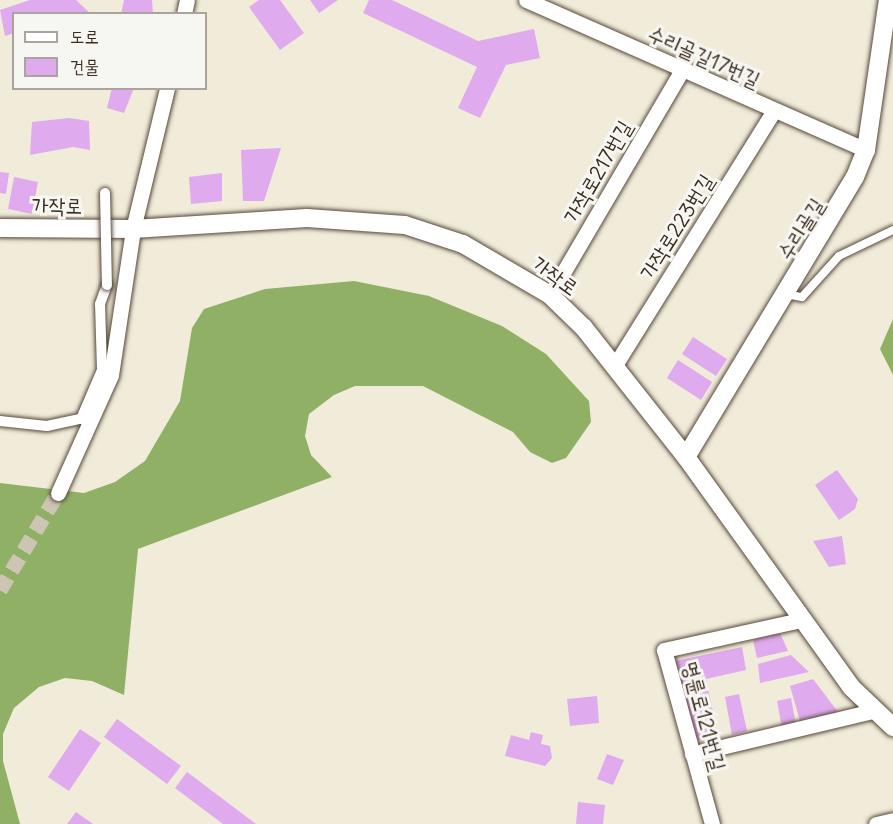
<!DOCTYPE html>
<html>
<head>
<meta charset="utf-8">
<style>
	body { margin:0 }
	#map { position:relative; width:893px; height:824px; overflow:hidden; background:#f0ecd9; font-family:Delius,"Poor Story",sans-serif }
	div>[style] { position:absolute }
	.forest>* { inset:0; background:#90b165 }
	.building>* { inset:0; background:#dfaaee }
	.minor-tunnel>* { height:15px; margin-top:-7.5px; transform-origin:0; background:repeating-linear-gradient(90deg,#ccc5b4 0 15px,transparent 0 23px) }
	.roads { filter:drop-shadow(0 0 2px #56473a) drop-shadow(0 0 2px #56473a) }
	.service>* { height:8px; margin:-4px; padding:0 4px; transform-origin:4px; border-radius:4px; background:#fff }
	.pedestrian>* { height:10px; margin:-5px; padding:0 5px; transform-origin:5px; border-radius:5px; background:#fff }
	.minor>* { height:15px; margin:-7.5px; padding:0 7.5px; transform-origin:7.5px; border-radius:7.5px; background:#fff }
	.tertiary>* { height:18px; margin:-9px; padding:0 9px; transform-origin:9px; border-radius:9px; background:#fff }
	.bridges { filter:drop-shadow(0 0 2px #56473a) drop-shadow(0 0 2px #56473a) }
	.pedestrian-bridge>* { height:10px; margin:-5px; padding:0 5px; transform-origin:5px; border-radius:5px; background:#fff }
	span { translate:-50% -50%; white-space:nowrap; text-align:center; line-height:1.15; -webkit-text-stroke:6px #f6f6f2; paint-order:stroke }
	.street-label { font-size:21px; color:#3b2a1e }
	.legend { position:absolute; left:12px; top:12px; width:195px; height:78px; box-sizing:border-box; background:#f6f6f2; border:2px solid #aba49d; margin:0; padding:8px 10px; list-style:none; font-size:18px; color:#3b2a1e }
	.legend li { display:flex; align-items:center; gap:12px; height:30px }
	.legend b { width:30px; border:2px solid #aba49d }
</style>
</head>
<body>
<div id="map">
	<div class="forest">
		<i style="clip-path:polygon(354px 281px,429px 296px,502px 326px,546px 354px,589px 401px,591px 422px,566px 458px,552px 463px,530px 452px,513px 432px,423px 386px,355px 386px,334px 395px,309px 414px,305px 436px,311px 455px,332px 477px,138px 549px,124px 695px,92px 681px,65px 678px,39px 687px,14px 708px,3px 734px,3px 761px,20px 824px,0 824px,0 483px,84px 493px,115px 482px,145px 461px,180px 401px,192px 328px,204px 309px,265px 289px)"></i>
		<i style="clip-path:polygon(893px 319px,893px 375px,880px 349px)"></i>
	</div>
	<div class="building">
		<i style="clip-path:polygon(30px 0,76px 0,91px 14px,14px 14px,14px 33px,5px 36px,0 10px)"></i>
		<i style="clip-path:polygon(124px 0,152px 0,153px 14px,121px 14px)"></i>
		<i style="clip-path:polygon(259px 0,280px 0,304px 33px,280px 50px,249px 7px)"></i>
		<i style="clip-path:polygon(310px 0,338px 0,319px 13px)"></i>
		<i style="clip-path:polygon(369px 0,392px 0,478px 41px,534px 29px,540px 58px,506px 65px,480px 118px,458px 108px,477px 67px,363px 13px)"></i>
		<i style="clip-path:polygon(112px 88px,134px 88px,124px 113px,107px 108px)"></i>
		<i style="clip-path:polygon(69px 118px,89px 121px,90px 150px,73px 147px,30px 155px,32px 122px)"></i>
		<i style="clip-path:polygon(281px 148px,264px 201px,243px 201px,241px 150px)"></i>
		<i style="clip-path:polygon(0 172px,9px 173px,6px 194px,0 193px)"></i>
		<i style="clip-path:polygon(222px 173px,222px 201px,191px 204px,189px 177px)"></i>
		<i style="clip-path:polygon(14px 177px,38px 182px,32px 214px,8px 209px)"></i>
		<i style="clip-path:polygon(693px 337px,727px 359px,716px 376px,682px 354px)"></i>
		<i style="clip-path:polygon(678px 360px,712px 382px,701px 400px,667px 378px)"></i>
		<i style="clip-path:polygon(837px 470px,858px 499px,855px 509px,839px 520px,815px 485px)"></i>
		<i style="clip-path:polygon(842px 536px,846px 564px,829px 567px,813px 541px)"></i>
		<i style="clip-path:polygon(780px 633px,788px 651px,757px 658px,753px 640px)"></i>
		<i style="clip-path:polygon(742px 647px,746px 670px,706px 679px,718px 736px,692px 741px,675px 661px)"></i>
		<i style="clip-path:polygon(791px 655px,809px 672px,760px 683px,758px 664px)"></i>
		<i style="clip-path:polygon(813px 679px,838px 712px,800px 721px,790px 686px)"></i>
		<i style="clip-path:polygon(739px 694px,747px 731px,732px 735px,725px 697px)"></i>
		<i style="clip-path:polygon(597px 696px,599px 723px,570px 726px,567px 699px)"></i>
		<i style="clip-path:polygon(791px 698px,796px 725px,782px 728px,777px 701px)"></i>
		<i style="clip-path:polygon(117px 719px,181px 766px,167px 784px,104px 737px)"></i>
		<i style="clip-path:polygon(80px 729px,101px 743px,69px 791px,48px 777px)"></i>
		<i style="clip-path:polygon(531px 732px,543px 735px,541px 744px,550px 746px,552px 758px,545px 766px,505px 756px,511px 735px,529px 740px)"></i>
		<i style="clip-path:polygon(607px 754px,624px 760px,613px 785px,597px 779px)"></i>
		<i style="clip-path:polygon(187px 772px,256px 824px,223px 824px,175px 788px)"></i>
		<i style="clip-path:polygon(578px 802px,605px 805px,603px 824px,576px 824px)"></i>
		<i style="clip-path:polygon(76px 812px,93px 824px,67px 824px)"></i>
	</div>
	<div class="minor-tunnel">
		<i style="left:0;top:590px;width:113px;rotate:-59.1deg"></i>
	</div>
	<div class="roads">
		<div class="service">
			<i style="left:786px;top:294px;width:16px;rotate:11deg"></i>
			<i style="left:802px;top:297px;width:55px;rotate:-47.9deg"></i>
			<i style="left:839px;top:256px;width:60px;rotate:-25.7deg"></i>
		</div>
		<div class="pedestrian">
			<i style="left:0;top:421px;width:47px;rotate:6.1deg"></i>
			<i style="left:47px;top:426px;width:35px;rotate:-12deg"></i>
			<i style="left:81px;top:419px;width:53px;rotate:-66.8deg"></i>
			<i style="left:102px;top:370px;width:66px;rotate:-91.7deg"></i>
			<i style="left:100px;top:304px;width:20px;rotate:-70deg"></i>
		</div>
		<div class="minor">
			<i style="left:526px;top:0;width:372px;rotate:23.8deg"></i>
			<i style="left:184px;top:14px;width:14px;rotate:-78deg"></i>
			<i style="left:550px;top:295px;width:261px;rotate:-59.6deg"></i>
			<i style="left:615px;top:365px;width:300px;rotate:-58deg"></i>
			<i style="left:58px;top:493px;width:129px;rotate:-65.8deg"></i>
			<i style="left:111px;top:375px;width:148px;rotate:-81.4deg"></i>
			<i style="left:133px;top:229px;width:145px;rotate:-76.4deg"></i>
			<i style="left:692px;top:754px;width:189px;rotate:-13.4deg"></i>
			<i style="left:712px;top:824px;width:180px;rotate:-105.4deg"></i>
			<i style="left:664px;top:650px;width:140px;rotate:-12.4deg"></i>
			<i style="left:876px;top:824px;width:17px;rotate:-13deg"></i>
		</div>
		<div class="tertiary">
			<i style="left:0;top:228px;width:133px;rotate:0.4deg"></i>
			<i style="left:133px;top:229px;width:174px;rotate:-3.6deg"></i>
			<i style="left:307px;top:218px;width:98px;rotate:4.1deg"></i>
			<i style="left:405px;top:225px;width:61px;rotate:18.1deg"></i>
			<i style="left:463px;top:244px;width:101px;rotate:30.4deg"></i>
			<i style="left:550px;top:295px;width:47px;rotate:44.1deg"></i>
			<i style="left:584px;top:328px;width:164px;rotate:51.7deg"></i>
			<i style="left:686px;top:457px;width:284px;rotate:54.3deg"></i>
			<i style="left:852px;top:688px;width:57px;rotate:43.6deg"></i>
			<i style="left:686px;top:457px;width:327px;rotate:-58.9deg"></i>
			<i style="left:855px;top:177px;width:29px;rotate:-68deg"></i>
			<i style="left:866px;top:150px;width:152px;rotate:-81.7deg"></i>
		</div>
	</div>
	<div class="bridges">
		<div class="pedestrian-bridge">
			<i style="left:105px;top:193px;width:92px;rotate:88.8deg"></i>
		</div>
	</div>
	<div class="street-label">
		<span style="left:704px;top:57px;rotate:24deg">수리골길17번길</span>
		<span style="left:598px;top:172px;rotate:-60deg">가작로217번길</span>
		<span style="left:57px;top:206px;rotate:1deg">가작로</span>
		<span style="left:677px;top:227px;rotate:-58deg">가작로223번길</span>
		<span style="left:801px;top:229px;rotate:-58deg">수리골길</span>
		<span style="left:555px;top:276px;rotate:36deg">가작로</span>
		<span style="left:704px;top:716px;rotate:75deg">명륜로121번길</span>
	</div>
	<ul class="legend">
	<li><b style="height:8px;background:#fff"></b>도로</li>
	<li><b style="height:16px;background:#dfaaee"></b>건물</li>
	</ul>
</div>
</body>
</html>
